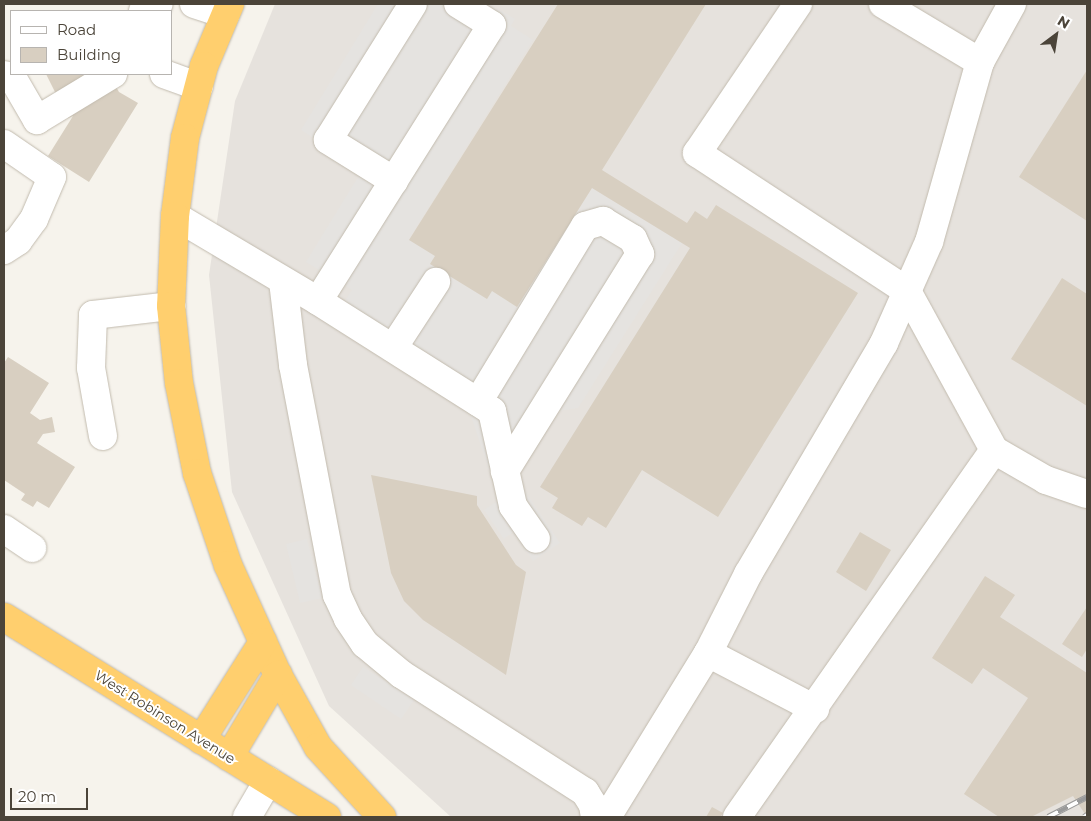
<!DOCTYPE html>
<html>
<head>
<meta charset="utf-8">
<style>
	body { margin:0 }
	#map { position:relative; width:1091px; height:821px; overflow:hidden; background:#f6f3ec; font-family:Montserrat,sans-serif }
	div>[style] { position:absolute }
	.industrial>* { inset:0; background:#e6e2dd }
	.parking>* { inset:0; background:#e5e3e0 }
	.building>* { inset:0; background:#d8cfc1 }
	.roads { filter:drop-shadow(0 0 1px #c2bbae) drop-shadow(0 0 1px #c2bbae) }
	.minor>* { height:28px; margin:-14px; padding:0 14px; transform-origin:14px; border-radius:14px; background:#fff }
	.highway>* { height:28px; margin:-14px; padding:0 14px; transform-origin:14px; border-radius:14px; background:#ffcf6e }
	.rail>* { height:5.5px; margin-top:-2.75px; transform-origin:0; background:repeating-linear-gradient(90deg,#fff 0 11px,#9a9a9a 0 22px); box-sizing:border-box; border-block:1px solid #9a9a9a }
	span { translate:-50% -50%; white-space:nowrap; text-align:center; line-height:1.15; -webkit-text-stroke:4px #fff; paint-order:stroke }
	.street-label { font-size:14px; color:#4b4439 }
	.frame { position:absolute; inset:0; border:5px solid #4b4439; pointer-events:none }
	.legend { position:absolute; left:10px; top:10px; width:162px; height:65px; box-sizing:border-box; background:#fff; border:1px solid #b7b4b0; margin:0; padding:6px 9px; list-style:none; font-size:15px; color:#4b4439 }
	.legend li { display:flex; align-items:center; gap:10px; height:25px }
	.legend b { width:25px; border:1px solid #b7b4b0 }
	.north { position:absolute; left:1031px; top:10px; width:50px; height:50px; -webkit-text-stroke:4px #fff; paint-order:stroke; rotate:31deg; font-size:14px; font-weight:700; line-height:20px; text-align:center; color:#4b4439 }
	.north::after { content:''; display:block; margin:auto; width:18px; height:22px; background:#4b4439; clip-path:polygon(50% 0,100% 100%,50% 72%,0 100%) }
	.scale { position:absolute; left:10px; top:788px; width:78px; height:22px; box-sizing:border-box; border:2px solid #4b4439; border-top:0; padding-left:6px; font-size:15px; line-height:18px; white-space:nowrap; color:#4b4439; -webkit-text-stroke:4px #fff; paint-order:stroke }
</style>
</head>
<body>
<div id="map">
	<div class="industrial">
		<i style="clip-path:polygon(275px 4px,1087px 4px,1087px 817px,451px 817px,329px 706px,232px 492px,209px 275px,235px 101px)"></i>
	</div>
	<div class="parking">
		<i style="clip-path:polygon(378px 4px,490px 4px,515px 19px,511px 26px,533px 40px,409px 239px,435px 256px,430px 264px,487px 299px,492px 291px,517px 307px,592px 188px,682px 243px,578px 408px,554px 412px,516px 473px,518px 481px,560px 543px,533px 561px,513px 532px,504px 539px,484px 510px,499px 500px,469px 410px,330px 324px,352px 290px,306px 262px,363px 169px,301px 130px)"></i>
		<i style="clip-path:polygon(307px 539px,322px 598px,300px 603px,286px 544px)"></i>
		<i style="clip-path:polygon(363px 667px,414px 700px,401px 719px,351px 685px)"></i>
	</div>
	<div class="building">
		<i style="clip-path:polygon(558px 4px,706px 4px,602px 170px,687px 223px,695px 211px,707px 219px,716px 205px,858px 293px,718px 517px,642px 470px,606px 528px,588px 517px,582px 526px,552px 508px,558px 498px,540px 487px,690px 248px,592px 188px,517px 307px,492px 291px,487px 299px,430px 264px,435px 256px,409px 240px)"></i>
		<i style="clip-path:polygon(1087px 70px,1087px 221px,1019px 177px)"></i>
		<i style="clip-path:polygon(46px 74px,109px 74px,119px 92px,138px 103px,89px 182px,48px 156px,73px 116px,68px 118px)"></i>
		<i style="clip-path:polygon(1062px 278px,1087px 294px,1087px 406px,1011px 359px)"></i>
		<i style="clip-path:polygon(8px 357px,49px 383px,30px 413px,40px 420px,52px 417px,55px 432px,43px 434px,37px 443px,75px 467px,49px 508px,37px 501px,33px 507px,21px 500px,25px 494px,4px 480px,4px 363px)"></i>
		<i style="clip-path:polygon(371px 475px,477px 496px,477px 505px,516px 565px,526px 572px,506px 675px,423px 620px,404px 601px,391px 573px)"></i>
		<i style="clip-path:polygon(860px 532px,891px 550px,866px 591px,836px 572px)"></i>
		<i style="clip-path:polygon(985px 576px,1015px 595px,1000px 617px,1087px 673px,1087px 817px,1073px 796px,1031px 817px,999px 817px,964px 794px,1028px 698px,983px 668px,972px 684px,932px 658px)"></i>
		<i style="clip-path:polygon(1087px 607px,1087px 649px,1082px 657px,1062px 644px)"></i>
		<i style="clip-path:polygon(712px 807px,723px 813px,720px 817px,706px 817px)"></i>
	</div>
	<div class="roads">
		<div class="minor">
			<i style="left:194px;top:4px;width:33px;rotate:18deg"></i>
			<i style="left:798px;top:4px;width:180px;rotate:124.1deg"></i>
			<i style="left:697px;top:153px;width:251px;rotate:33.3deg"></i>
			<i style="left:907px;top:291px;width:181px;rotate:61.3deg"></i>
			<i style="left:883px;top:4px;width:113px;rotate:30.9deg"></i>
			<i style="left:143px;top:11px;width:17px;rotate:-24deg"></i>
			<i style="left:164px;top:74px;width:37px;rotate:20deg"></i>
			<i style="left:4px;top:75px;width:8px;rotate:14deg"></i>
			<i style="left:12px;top:77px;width:50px;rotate:59.8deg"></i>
			<i style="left:37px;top:120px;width:89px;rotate:-31.2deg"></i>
			<i style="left:4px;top:144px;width:58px;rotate:34.5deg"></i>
			<i style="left:52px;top:177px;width:46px;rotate:113.2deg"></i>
			<i style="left:34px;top:219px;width:27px;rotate:126deg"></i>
			<i style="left:18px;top:241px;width:17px;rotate:147deg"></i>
			<i style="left:394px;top:181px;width:78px;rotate:-148.2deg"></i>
			<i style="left:328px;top:140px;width:160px;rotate:-58deg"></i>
			<i style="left:175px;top:216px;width:166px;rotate:30.7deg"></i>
			<i style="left:318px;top:301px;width:326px;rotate:-57.8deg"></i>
			<i style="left:492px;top:25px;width:40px;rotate:-148deg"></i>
			<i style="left:283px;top:281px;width:85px;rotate:83.2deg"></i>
			<i style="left:293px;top:365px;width:234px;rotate:79.2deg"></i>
			<i style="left:337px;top:595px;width:26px;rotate:65deg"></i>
			<i style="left:348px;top:619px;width:30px;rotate:56deg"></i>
			<i style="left:365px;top:644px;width:47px;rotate:39.8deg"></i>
			<i style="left:401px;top:674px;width:219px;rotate:32.7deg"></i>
			<i style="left:585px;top:792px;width:15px;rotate:58deg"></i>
			<i style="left:593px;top:805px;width:12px;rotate:81deg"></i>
			<i style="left:318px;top:301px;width:206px;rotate:32.3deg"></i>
			<i style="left:492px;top:411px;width:97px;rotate:77.5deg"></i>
			<i style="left:513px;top:506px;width:40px;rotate:55.1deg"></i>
			<i style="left:393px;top:348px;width:79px;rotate:-56.9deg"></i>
			<i style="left:478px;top:402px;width:206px;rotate:-58.7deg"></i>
			<i style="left:585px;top:226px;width:19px;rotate:-16deg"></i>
			<i style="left:603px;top:221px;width:35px;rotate:31deg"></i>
			<i style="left:633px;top:239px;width:17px;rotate:65deg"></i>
			<i style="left:640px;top:254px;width:256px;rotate:121.9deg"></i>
			<i style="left:103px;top:436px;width:69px;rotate:-100deg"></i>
			<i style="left:91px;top:368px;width:53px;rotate:-87.8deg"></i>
			<i style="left:93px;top:315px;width:79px;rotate:-6.6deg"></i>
			<i style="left:4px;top:529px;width:34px;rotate:34deg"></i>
			<i style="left:708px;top:653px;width:121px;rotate:27.6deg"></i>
			<i style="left:247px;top:817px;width:42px;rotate:-59.7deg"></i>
			<i style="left:607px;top:817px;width:193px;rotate:-58.4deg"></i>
			<i style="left:708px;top:653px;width:89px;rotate:-63.1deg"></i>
			<i style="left:748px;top:574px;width:268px;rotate:-59.5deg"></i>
			<i style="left:884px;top:343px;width:111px;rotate:-66deg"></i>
			<i style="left:929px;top:242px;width:187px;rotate:-74.2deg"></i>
			<i style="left:980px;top:62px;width:66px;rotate:-61.1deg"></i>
			<i style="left:737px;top:817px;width:448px;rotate:-55deg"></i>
			<i style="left:994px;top:450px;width:60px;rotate:30deg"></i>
			<i style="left:1046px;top:480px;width:43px;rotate:18.9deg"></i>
		</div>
		<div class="highway">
			<i style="left:230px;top:4px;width:67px;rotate:112.8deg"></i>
			<i style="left:204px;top:66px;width:74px;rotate:104.8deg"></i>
			<i style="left:185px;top:138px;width:79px;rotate:97.3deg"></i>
			<i style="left:175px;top:216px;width:90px;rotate:92.5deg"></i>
			<i style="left:171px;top:306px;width:77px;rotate:84.1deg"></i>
			<i style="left:179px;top:383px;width:92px;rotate:78.7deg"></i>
			<i style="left:197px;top:473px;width:97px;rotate:71.4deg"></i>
			<i style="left:228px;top:565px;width:121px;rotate:65.6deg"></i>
			<i style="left:278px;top:675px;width:82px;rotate:60.9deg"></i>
			<i style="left:318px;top:747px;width:95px;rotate:47.6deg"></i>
			<i style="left:4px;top:617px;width:380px;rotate:31.8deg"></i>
			<i style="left:201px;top:740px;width:116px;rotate:-57.7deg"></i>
			<i style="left:229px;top:757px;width:96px;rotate:-59.1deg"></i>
		</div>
	</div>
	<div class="rail">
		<i style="left:1048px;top:817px;width:44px;rotate:-27.1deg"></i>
		<i style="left:1084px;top:817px;width:4px;rotate:-34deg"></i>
	</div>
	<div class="street-label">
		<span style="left:165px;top:717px;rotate:32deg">West Robinson Avenue</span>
	</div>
	<div class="frame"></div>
	<ul class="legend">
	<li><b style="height:6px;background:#fff"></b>Road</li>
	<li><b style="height:14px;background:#d8cfc1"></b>Building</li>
	</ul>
	<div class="north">N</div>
	<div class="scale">20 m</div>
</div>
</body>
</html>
